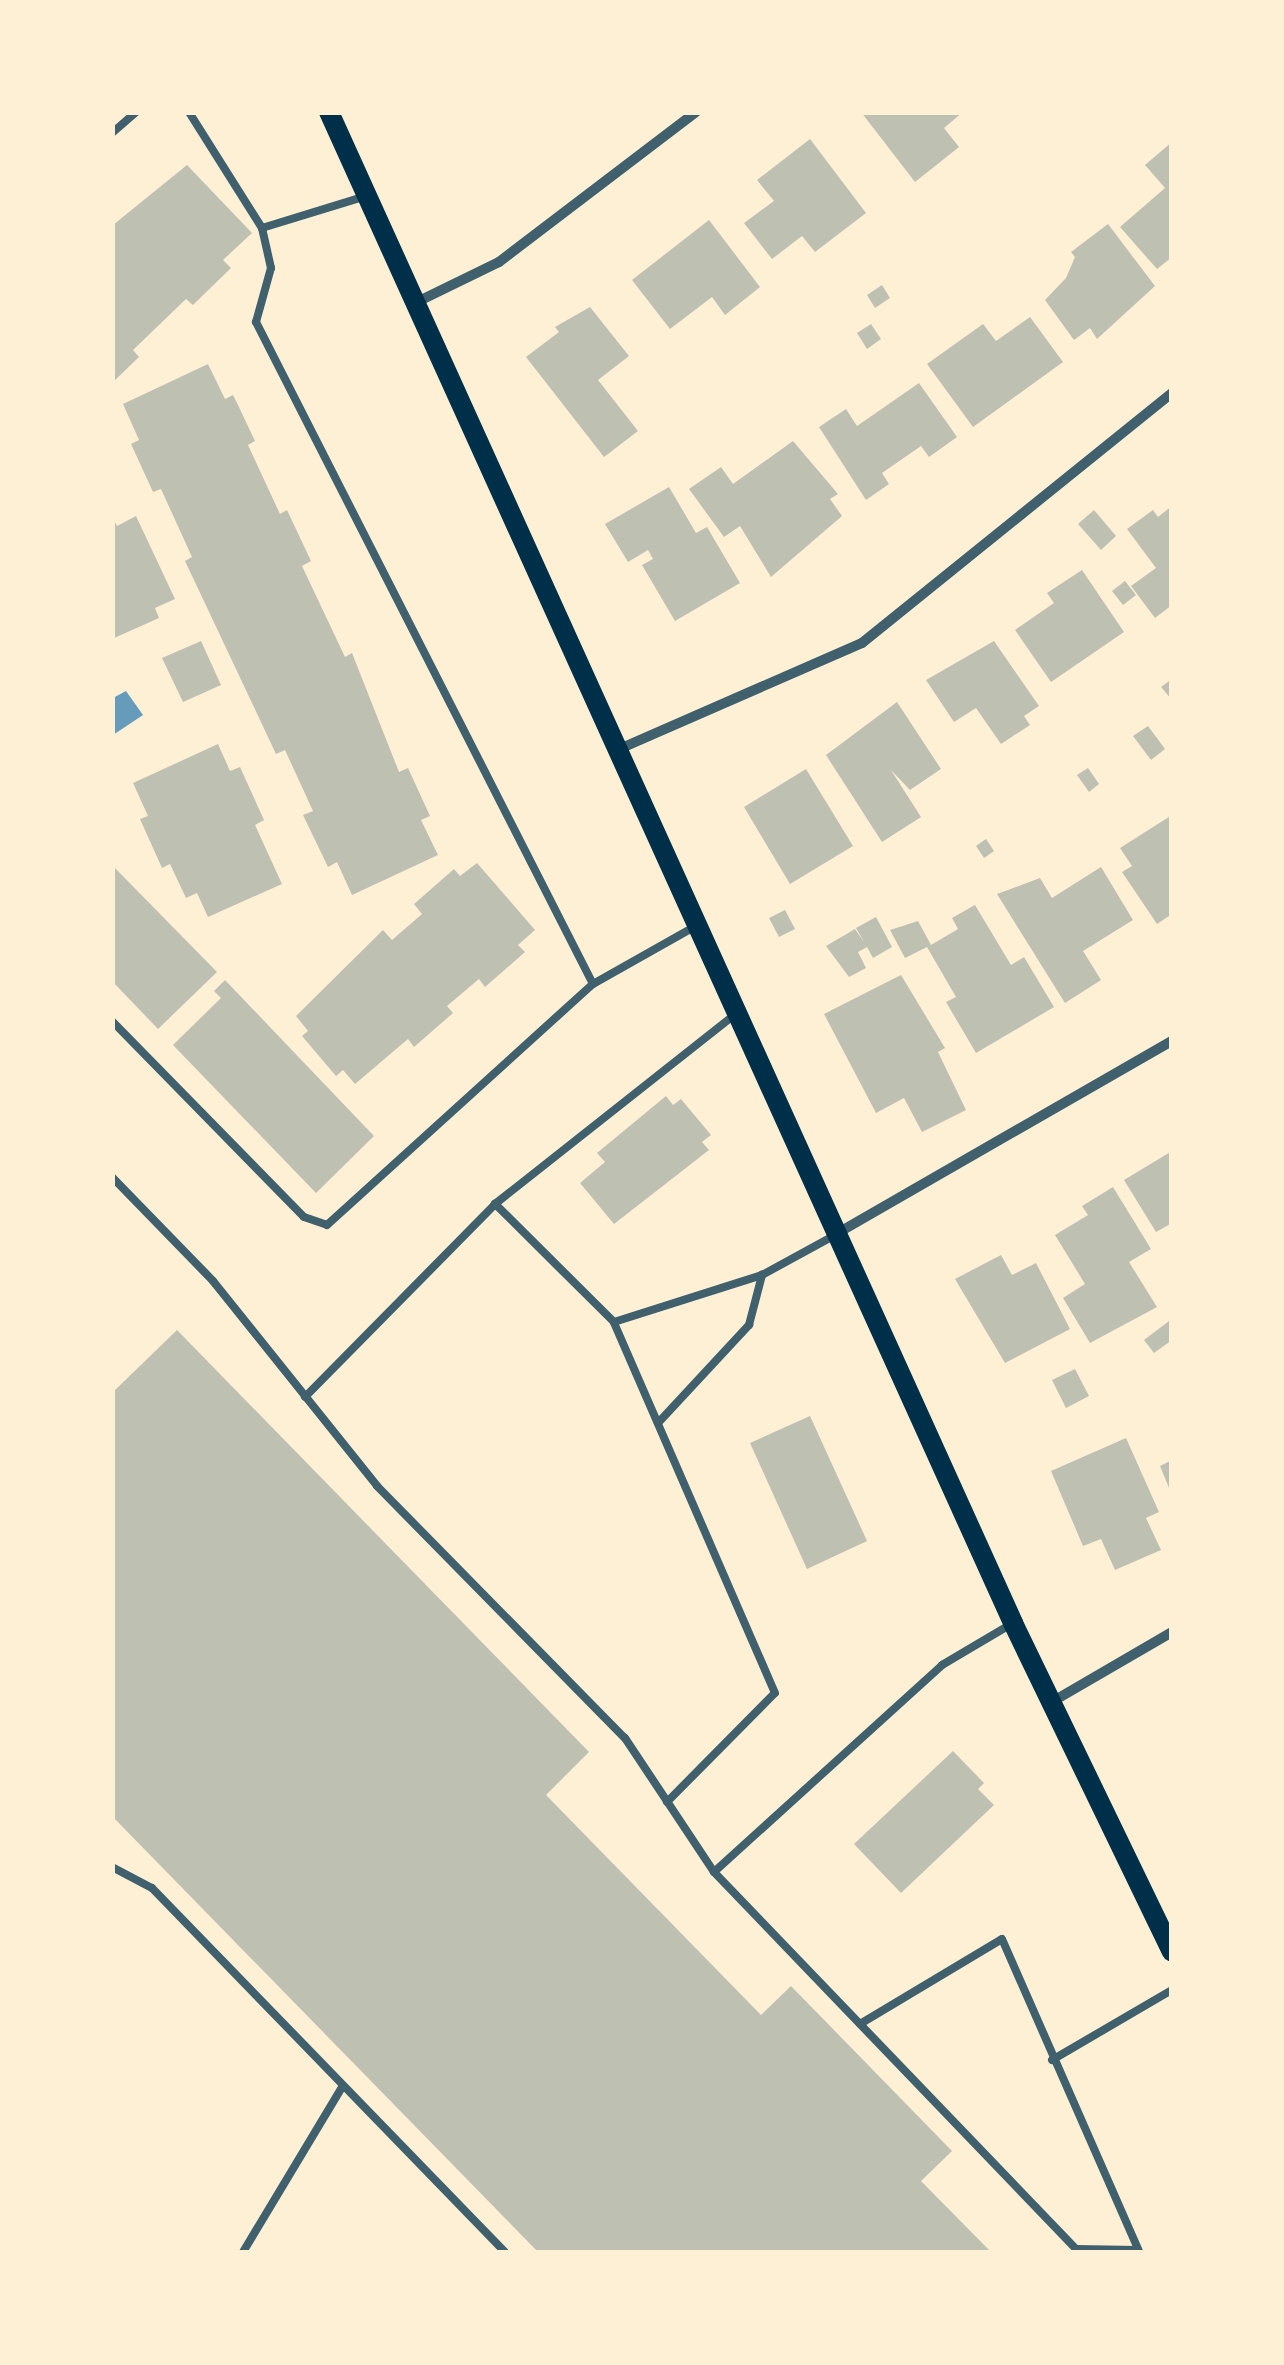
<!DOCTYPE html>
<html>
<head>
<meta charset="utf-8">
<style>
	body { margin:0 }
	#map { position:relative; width:1284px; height:2365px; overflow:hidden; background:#fdf0d5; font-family:"Crimson Pro",serif }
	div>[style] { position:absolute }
	.water>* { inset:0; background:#669bbc }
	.building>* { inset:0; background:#bec0b2 }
	.service>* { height:8px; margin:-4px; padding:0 4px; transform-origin:4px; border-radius:4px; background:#3f606c }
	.minor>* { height:10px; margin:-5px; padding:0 5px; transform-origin:5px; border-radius:5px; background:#3f606c }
	.secondary>* { height:20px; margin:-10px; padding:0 10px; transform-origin:10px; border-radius:10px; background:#003049 }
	span { translate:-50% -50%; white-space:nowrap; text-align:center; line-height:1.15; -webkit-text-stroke:8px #fdf0d5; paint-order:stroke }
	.frame { position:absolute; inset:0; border:115px solid #fdf0d5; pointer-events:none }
</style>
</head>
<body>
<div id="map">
	<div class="water">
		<i style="clip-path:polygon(126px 691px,143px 715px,113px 735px,113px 698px)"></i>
	</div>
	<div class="building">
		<i style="clip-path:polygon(861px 112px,963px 112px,944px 128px,959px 147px,915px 182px)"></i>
		<i style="clip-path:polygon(810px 139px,866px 213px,815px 252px,802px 236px,772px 259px,744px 223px,774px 201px,757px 180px)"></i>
		<i style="clip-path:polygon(1172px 142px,1172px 257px,1157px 269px,1120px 227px,1165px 188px,1145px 165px)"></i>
		<i style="clip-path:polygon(187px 165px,252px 233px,223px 260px,231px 268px,193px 305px,186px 299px,133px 350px,139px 357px,112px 383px,113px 225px)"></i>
		<i style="clip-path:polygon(709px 220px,760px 287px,725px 315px,712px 297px,670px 329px,632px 280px)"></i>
		<i style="clip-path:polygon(1108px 224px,1155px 286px,1097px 339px,1090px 328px,1074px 340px,1045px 300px,1066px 278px,1075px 257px,1071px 252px)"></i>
		<i style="clip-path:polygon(882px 285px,890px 298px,875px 308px,867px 295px)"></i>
		<i style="clip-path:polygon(590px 307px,629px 356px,598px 380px,638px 431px,604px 457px,526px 357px,559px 332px,555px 327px)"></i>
		<i style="clip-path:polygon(1030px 317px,1063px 362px,973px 427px,927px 364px,983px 324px,996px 341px)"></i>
		<i style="clip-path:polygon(871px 324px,881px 339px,867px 349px,857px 333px)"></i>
		<i style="clip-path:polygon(208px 364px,225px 399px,233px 395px,237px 403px,255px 441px,248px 445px,280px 514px,287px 510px,311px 561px,302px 566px,345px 657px,352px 653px,399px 772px,408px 768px,430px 816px,421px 820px,438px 855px,352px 895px,337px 862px,328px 867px,303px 815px,313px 811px,285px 750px,276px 754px,185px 561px,192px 557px,161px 489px,153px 492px,131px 444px,139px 440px,123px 404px)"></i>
		<i style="clip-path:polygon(919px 383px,957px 437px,929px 457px,921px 446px,882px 473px,889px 484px,866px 500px,819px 427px,846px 409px,857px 426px)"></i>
		<i style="clip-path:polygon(793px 441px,838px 494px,830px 499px,842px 516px,771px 577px,740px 526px,724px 537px,689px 489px,721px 467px,733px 484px)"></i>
		<i style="clip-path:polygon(669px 487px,696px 533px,707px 527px,740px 583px,675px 621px,642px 565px,653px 559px,648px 550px,628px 562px,605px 524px)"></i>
		<i style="clip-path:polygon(1172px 506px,1172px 605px,1155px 618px,1131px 586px,1156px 568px,1127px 529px,1153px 510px,1158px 517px)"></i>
		<i style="clip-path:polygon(1094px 510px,1116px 536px,1101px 550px,1078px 524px)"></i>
		<i style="clip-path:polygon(136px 516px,175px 599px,155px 608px,159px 618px,112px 639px,112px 517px,117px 526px)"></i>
		<i style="clip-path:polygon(1082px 570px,1124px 632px,1051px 682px,1015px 630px,1054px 603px,1047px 593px)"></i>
		<i style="clip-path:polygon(1125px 581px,1136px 595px,1123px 605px,1112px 591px)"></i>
		<i style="clip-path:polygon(201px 641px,221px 685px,183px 702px,162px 658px)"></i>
		<i style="clip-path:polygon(994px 641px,1039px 706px,1024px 716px,1030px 725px,1001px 744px,976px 708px,954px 722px,926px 680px)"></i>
		<i style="clip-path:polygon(1172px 679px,1172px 700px,1161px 687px)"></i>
		<i style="clip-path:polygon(897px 702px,941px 769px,910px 790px,891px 770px,921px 817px,882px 842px,826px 755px)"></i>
		<i style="clip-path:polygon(1148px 726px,1165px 749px,1151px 760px,1133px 736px)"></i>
		<i style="clip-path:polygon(218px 744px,230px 771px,240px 767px,264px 820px,255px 825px,282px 884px,208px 917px,197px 893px,186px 898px,170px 864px,162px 868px,140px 819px,148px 816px,133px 783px)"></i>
		<i style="clip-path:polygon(1088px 768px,1099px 784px,1089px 792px,1077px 775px)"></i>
		<i style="clip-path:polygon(806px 769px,853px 846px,790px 884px,744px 807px)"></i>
		<i style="clip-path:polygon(1172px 815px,1172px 914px,1157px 924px,1122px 872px,1132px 866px,1120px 848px)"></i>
		<i style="clip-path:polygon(986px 839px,994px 851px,984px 858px,976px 846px)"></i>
		<i style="clip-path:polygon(477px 863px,535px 930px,518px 945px,525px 952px,485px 987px,479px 979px,447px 1006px,453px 1013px,414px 1047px,408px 1039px,355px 1084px,343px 1070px,336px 1076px,302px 1036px,308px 1031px,296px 1016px,383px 930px,392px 940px,422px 914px,414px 904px,454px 869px,460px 876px)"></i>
		<i style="clip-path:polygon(112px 865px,217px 972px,158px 1029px,112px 981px)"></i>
		<i style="clip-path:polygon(1101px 867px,1133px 920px,1083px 951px,1101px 980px,1065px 1003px,997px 894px,1040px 878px,1052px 898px)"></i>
		<i style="clip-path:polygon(975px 905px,1011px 965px,1024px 957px,1054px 1007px,976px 1053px,946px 1002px,956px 997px,927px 947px,905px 958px,890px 930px,918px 921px,931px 945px,958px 929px,952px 918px)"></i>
		<i style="clip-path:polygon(785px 910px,795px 929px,779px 937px,769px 918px)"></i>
		<i style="clip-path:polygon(876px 917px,892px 947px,873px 958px,867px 947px,858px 952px,866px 968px,849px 977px,826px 946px,855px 929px,864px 942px,856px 928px)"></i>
		<i style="clip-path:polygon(901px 975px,945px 1048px,938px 1052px,966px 1110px,922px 1132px,904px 1098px,876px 1113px,824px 1014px)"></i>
		<i style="clip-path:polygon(225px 980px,374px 1136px,316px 1193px,173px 1045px,221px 998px,214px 991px)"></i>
		<i style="clip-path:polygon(666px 1096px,673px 1105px,681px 1099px,711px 1135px,702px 1142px,709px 1150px,614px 1224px,580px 1183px,605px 1162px,597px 1153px)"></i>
		<i style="clip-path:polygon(1172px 1151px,1172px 1223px,1156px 1232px,1124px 1180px)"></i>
		<i style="clip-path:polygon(1113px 1187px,1151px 1249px,1129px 1262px,1157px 1307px,1090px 1343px,1063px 1298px,1085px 1284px,1055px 1235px,1088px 1215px,1082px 1206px)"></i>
		<i style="clip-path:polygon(1001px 1255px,1012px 1275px,1036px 1263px,1070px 1329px,1005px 1363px,955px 1279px)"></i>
		<i style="clip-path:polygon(1169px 1321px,1172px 1340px,1154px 1353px,1144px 1340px)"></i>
		<i style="clip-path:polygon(177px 1330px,589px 1752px,546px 1795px,761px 2015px,791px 1986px,952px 2151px,921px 2181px,991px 2252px,538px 2252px,112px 1816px,112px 1393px)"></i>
		<i style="clip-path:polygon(1075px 1369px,1089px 1396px,1066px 1408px,1052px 1380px)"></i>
		<i style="clip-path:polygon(810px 1416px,867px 1541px,807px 1569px,750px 1443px)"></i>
		<i style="clip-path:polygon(1126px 1438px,1159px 1512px,1146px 1518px,1161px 1550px,1115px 1570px,1101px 1539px,1083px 1546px,1051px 1471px)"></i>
		<i style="clip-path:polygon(1172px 1460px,1172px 1495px,1160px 1466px)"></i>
		<i style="clip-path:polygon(953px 1751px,984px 1783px,978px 1789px,994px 1805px,901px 1893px,854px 1844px)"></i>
	</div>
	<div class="service">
		<i style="left:112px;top:133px;width:32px;rotate:-41deg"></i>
		<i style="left:262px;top:228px;width:106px;rotate:-17.1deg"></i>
		<i style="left:593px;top:984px;width:116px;rotate:-29.4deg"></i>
		<i style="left:112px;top:1021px;width:274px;rotate:45.6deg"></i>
		<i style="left:304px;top:1217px;width:24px;rotate:19deg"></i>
		<i style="left:327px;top:1225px;width:359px;rotate:-42.2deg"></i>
		<i style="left:593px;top:984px;width:743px;rotate:-116.98deg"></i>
		<i style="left:256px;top:322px;width:56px;rotate:-74.5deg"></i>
		<i style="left:271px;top:268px;width:41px;rotate:-102.7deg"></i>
		<i style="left:262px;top:228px;width:137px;rotate:-122.2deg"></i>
		<i style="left:112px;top:1177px;width:145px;rotate:45.8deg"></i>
		<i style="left:213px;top:1281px;width:263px;rotate:51.3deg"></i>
		<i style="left:377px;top:1486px;width:354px;rotate:45.5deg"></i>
		<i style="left:625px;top:1738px;width:161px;rotate:56.4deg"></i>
		<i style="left:714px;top:1872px;width:523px;rotate:46.16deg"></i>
		<i style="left:1076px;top:2249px;width:62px;rotate:0.9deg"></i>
		<i style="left:614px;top:1322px;width:155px;rotate:-17.6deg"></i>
		<i style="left:762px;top:1275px;width:83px;rotate:-28.7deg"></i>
		<i style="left:305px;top:1397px;width:271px;rotate:-45.4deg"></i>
		<i style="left:658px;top:1423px;width:134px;rotate:-47.1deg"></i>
		<i style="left:749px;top:1325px;width:52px;rotate:-75.4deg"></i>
		<i style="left:667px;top:1802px;width:153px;rotate:-45.3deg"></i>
		<i style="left:775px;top:1693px;width:404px;rotate:-113.5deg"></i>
		<i style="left:614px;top:1322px;width:168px;rotate:-135.2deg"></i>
		<i style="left:495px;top:1204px;width:305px;rotate:-38.3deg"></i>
		<i style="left:112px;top:1867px;width:45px;rotate:27.7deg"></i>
		<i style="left:152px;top:1888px;width:507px;rotate:45.88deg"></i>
		<i style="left:714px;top:1872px;width:308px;rotate:-42.2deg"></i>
		<i style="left:942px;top:1665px;width:82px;rotate:-30.6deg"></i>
		<i style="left:860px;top:2024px;width:165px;rotate:-30.9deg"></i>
		<i style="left:1002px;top:1939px;width:341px;rotate:66.3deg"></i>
		<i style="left:1052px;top:2060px;width:139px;rotate:-30.3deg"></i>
		<i style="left:243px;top:2252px;width:192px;rotate:-59deg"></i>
	</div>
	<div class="minor">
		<i style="left:419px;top:301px;width:89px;rotate:-26deg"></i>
		<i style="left:499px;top:262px;width:248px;rotate:-37.3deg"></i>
		<i style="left:617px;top:750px;width:267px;rotate:-23.6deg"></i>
		<i style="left:862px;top:643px;width:398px;rotate:-38.9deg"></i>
		<i style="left:836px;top:1234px;width:387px;rotate:-29.9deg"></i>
		<i style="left:1050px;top:1703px;width:141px;rotate:-30.2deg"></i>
	</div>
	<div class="secondary">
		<i style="left:329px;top:112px;width:1659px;rotate:65.64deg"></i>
		<i style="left:1013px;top:1623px;width:365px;rotate:64.2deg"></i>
	</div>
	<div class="frame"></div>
</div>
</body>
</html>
